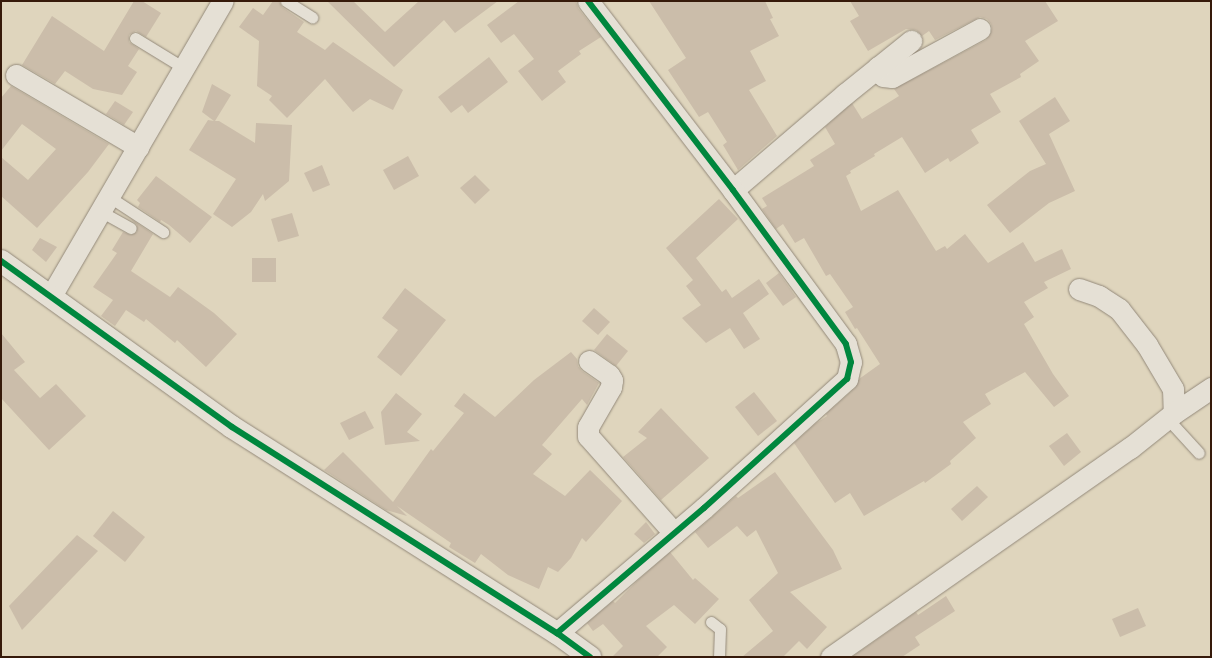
<!DOCTYPE html>
<html>
<head>
<meta charset="utf-8">
<style>
	body { margin:0 }
	#map { position:relative; width:1212px; height:658px; overflow:hidden; background:#dfd5bd; font-family:"IM FELL English",serif }
	div>[style] { position:absolute }
	.building>* { inset:0; background:#cbbdaa }
	.roads { filter:drop-shadow(0 0 1px #93897a) drop-shadow(0 0 1px #93897a) }
	.service>* { height:11px; margin:-5.5px; padding:0 5.5px; transform-origin:5.5px; border-radius:5.5px; background:#e5e0d5 }
	.minor>* { height:21px; margin:-10.5px; padding:0 10.5px; transform-origin:10.5px; border-radius:10.5px; background:#e5e0d5 }
	.tertiary>* { height:22px; margin:-11px; padding:0 11px; transform-origin:11px; border-radius:11px; background:#e5e0d5 }
	.cycleway>* { height:6px; margin:-3px; padding:0 3px; transform-origin:3px; border-radius:3px; background:#00873e }
	span { translate:-50% -50%; white-space:nowrap; text-align:center; line-height:1.15; -webkit-text-stroke:3.5px #f3e8cc; paint-order:stroke }
	.frame { position:absolute; inset:0; border:2px solid #361a0a; pointer-events:none }
</style>
</head>
<body>
<div id="map">
	<div class="building">
		<i style="clip-path:polygon(134px 1px,142px 1px,161px 13px,146px 37px,136px 31px,129px 35px,129px 42px,139px 49px,128px 66px,137px 72px,122px 95px,93px 89px,65px 71px,55px 84px,22px 65px,52px 16px,104px 51px)"></i>
		<i style="clip-path:polygon(273px 1px,279px 1px,282px 7px,304px 22px,297px 32px,325px 50px,333px 42px,403px 90px,393px 110px,370px 99px,353px 112px,325px 79px,287px 118px,269px 100px,272px 96px,257px 86px,259px 41px,239px 27px,253px 8px,263px 15px)"></i>
		<i style="clip-path:polygon(327px 1px,353px 1px,385px 32px,419px 1px,464px 1px,462px 3px,464px 1px,498px 1px,455px 33px,444px 20px,394px 67px)"></i>
		<i style="clip-path:polygon(519px 1px,576px 1px,578px 8px,601px 37px,579px 51px,581px 54px,558px 71px,566px 82px,542px 101px,518px 71px,534px 59px,514px 34px,501px 43px,487px 25px)"></i>
		<i style="clip-path:polygon(649px 1px,765px 1px,773px 18px,770px 19px,779px 36px,750px 51px,766px 81px,749px 90px,777px 136px,738px 170px,723px 145px,727px 142px,708px 112px,699px 117px,668px 70px,686px 58px)"></i>
		<i style="clip-path:polygon(850px 1px,1045px 1px,1058px 21px,1025px 41px,1039px 61px,1020px 74px,1021px 77px,990px 94px,1001px 112px,971px 130px,979px 143px,950px 162px,948px 158px,925px 173px,902px 137px,874px 154px,875px 156px,850px 171px,851px 173px,846px 176px,861px 211px,898px 190px,936px 251px,945px 246px,947px 249px,965px 234px,988px 263px,1023px 242px,1035px 262px,1062px 249px,1071px 269px,1044px 282px,1048px 288px,1024px 302px,1034px 317px,1024px 324px,1053px 374px,1069px 396px,1054px 407px,1025px 372px,985px 394px,991px 404px,963px 422px,976px 438px,950px 461px,951px 464px,925px 483px,924px 481px,864px 516px,850px 493px,835px 503px,794px 443px,815px 424px,827px 416px,826px 414px,855px 388px,859px 379px,880px 364px,857px 328px,855px 329px,845px 312px,853px 307px,830px 274px,826px 276px,804px 238px,795px 243px,783px 224px,776px 229px,762px 209px,767px 206px,762px 198px,814px 166px,810px 160px,835px 144px,825px 127px,852px 103px,862px 119px,899px 96px,894px 89px,986px 40px,990px 35px,992px 29px,991px 24px,987px 19px,980px 17px,935px 40px,929px 31px,922px 36px,916px 30px,906px 29px,868px 51px,850px 21px,859px 16px)"></i>
		<i style="clip-path:polygon(489px 57px,508px 82px,468px 113px,462px 105px,451px 113px,438px 97px)"></i>
		<i style="clip-path:polygon(212px 84px,231px 95px,215px 121px,219px 121px,255px 143px,256px 123px,292px 125px,289px 181px,265px 201px,263px 194px,251px 212px,232px 227px,213px 214px,236px 179px,189px 150px,208px 120px,214px 121px,202px 112px)"></i>
		<i style="clip-path:polygon(11px 86px,109px 144px,88px 172px,37px 228px,1px 196px,1px 157px,28px 180px,56px 149px,22px 124px,1px 151px,1px 98px)"></i>
		<i style="clip-path:polygon(1055px 97px,1070px 121px,1049px 134px,1075px 191px,1049px 203px,1010px 233px,987px 205px,1030px 171px,1046px 164px,1019px 121px)"></i>
		<i style="clip-path:polygon(115px 101px,133px 112px,124px 125px,106px 114px)"></i>
		<i style="clip-path:polygon(408px 156px,419px 176px,394px 190px,383px 170px)"></i>
		<i style="clip-path:polygon(322px 165px,330px 185px,313px 192px,304px 173px)"></i>
		<i style="clip-path:polygon(475px 175px,490px 190px,475px 204px,460px 188px)"></i>
		<i style="clip-path:polygon(156px 176px,212px 217px,190px 243px,169px 225px,161px 220px,160px 222px,138px 207px,140px 203px,137px 200px)"></i>
		<i style="clip-path:polygon(719px 199px,738px 219px,696px 258px,722px 292px,726px 289px,732px 298px,759px 279px,769px 294px,743px 313px,760px 339px,744px 349px,730px 328px,706px 343px,682px 318px,701px 305px,686px 286px,693px 280px,666px 248px)"></i>
		<i style="clip-path:polygon(292px 213px,299px 236px,278px 242px,271px 219px)"></i>
		<i style="clip-path:polygon(131px 219px,153px 234px,131px 271px,170px 297px,178px 287px,214px 313px,237px 334px,206px 367px,177px 340px,175px 343px,146px 319px,144px 322px,126px 310px,115px 326px,101px 316px,113px 300px,93px 287px,117px 253px,112px 250px,123px 232px,131px 235px,137px 232px,137px 225px)"></i>
		<i style="clip-path:polygon(40px 238px,57px 247px,46px 262px,32px 250px)"></i>
		<i style="clip-path:polygon(252px 258px,276px 258px,276px 282px,252px 282px)"></i>
		<i style="clip-path:polygon(779px 273px,796px 297px,783px 306px,766px 283px)"></i>
		<i style="clip-path:polygon(405px 288px,446px 320px,401px 376px,377px 357px,398px 330px,382px 318px)"></i>
		<i style="clip-path:polygon(594px 308px,610px 322px,598px 335px,582px 321px)"></i>
		<i style="clip-path:polygon(1px 333px,25px 362px,14px 370px,40px 398px,56px 384px,86px 416px,49px 450px,1px 398px)"></i>
		<i style="clip-path:polygon(607px 334px,628px 351px,616px 366px,594px 350px)"></i>
		<i style="clip-path:polygon(571px 352px,577px 359px,578px 366px,582px 371px,599px 383px,587px 405px,582px 399px,542px 445px,552px 454px,533px 474px,565px 496px,590px 470px,622px 501px,586px 542px,582px 538px,571px 558px,558px 572px,548px 567px,539px 589px,508px 575px,481px 554px,475px 563px,449px 547px,451px 543px,397px 506px,407px 516px,386px 510px,324px 470px,343px 452px,393px 502px,431px 449px,433px 451px,464px 413px,454px 406px,464px 393px,495px 417px,534px 380px)"></i>
		<i style="clip-path:polygon(754px 392px,777px 421px,758px 436px,735px 407px)"></i>
		<i style="clip-path:polygon(396px 393px,422px 414px,407px 432px,420px 441px,385px 445px,381px 412px)"></i>
		<i style="clip-path:polygon(661px 408px,709px 458px,661px 500px,623px 457px,647px 438px,638px 432px)"></i>
		<i style="clip-path:polygon(365px 411px,374px 428px,349px 440px,340px 423px)"></i>
		<i style="clip-path:polygon(1067px 433px,1081px 452px,1064px 466px,1049px 446px)"></i>
		<i style="clip-path:polygon(775px 472px,833px 550px,842px 569px,790px 592px,827px 627px,807px 649px,799px 641px,783px 657px,742px 657px,773px 631px,749px 600px,778px 573px,756px 530px,747px 537px,737px 526px,708px 548px,695px 532px,736px 496px,738px 498px)"></i>
		<i style="clip-path:polygon(977px 486px,988px 497px,962px 521px,951px 509px)"></i>
		<i style="clip-path:polygon(113px 511px,145px 537px,125px 562px,93px 536px)"></i>
		<i style="clip-path:polygon(646px 522px,655px 534px,644px 543px,634px 534px)"></i>
		<i style="clip-path:polygon(77px 535px,98px 551px,22px 630px,9px 606px)"></i>
		<i style="clip-path:polygon(670px 552px,693px 580px,695px 578px,719px 599px,695px 624px,674px 605px,646px 626px,667px 647px,657px 657px,612px 657px,623px 646px,603px 624px,593px 631px,587px 623px,613px 601px,615px 603px,637px 581px)"></i>
		<i style="clip-path:polygon(946px 596px,955px 611px,915px 637px,920px 645px,902px 657px,852px 657px,916px 612px,918px 615px)"></i>
		<i style="clip-path:polygon(1138px 608px,1146px 626px,1120px 637px,1112px 619px)"></i>
	</div>
	<div class="roads">
		<div class="service">
			<i style="left:286px;top:1px;width:31px;rotate:32deg"></i>
			<i style="left:135px;top:38px;width:57px;rotate:31.5deg"></i>
			<i style="left:108px;top:196px;width:66px;rotate:33.2deg"></i>
			<i style="left:100px;top:211px;width:35px;rotate:29deg"></i>
			<i style="left:1167px;top:418px;width:47px;rotate:47.6deg"></i>
			<i style="left:711px;top:622px;width:11px;rotate:38deg"></i>
			<i style="left:720px;top:629px;width:28px;rotate:92deg"></i>
		</div>
		<div class="minor">
			<i style="left:878px;top:67px;width:10px;rotate:61deg"></i>
			<i style="left:883px;top:76px;width:9px;rotate:6deg"></i>
			<i style="left:892px;top:77px;width:100px;rotate:-28.6deg"></i>
			<i style="left:16px;top:75px;width:142px;rotate:30.5deg"></i>
			<i style="left:733px;top:190px;width:148px;rotate:-40.6deg"></i>
			<i style="left:845px;top:94px;width:85px;rotate:-38.8deg"></i>
			<i style="left:1079px;top:289px;width:21px;rotate:19deg"></i>
			<i style="left:1099px;top:296px;width:24px;rotate:33deg"></i>
			<i style="left:1119px;top:309px;width:46px;rotate:52.1deg"></i>
			<i style="left:1147px;top:345px;width:51px;rotate:59.4deg"></i>
			<i style="left:1173px;top:389px;width:24px;rotate:88deg"></i>
			<i style="left:51px;top:296px;width:341px;rotate:-59.8deg"></i>
			<i style="left:589px;top:361px;width:24px;rotate:35deg"></i>
			<i style="left:609px;top:375px;width:6px;rotate:59deg"></i>
			<i style="left:612px;top:380px;width:7px;rotate:98deg"></i>
			<i style="left:611px;top:387px;width:46px;rotate:119.9deg"></i>
			<i style="left:588px;top:427px;width:9px;rotate:90deg"></i>
			<i style="left:588px;top:436px;width:130px;rotate:48.4deg"></i>
			<i style="left:557px;top:633px;width:193px;rotate:-40.4deg"></i>
			<i style="left:704px;top:508px;width:193px;rotate:-42.1deg"></i>
			<i style="left:847px;top:379px;width:17px;rotate:-77deg"></i>
			<i style="left:851px;top:362px;width:19px;rotate:-106deg"></i>
			<i style="left:846px;top:344px;width:191px;rotate:-126.3deg"></i>
			<i style="left:733px;top:190px;width:238px;rotate:-127.5deg"></i>
			<i style="left:831px;top:657px;width:365px;rotate:-35deg"></i>
			<i style="left:1130px;top:448px;width:56px;rotate:-38.5deg"></i>
			<i style="left:1174px;top:413px;width:45px;rotate:-34deg"></i>
		</div>
		<div class="tertiary">
			<i style="left:1px;top:261px;width:284px;rotate:35.7deg"></i>
			<i style="left:232px;top:427px;width:385px;rotate:32.4deg"></i>
			<i style="left:557px;top:633px;width:41px;rotate:36deg"></i>
		</div>
	</div>
	<div class="cycleway">
		<i style="left:1px;top:261px;width:284px;rotate:35.7deg"></i>
		<i style="left:232px;top:427px;width:385px;rotate:32.4deg"></i>
		<i style="left:557px;top:633px;width:41px;rotate:36deg"></i>
		<i style="left:557px;top:633px;width:193px;rotate:-40.4deg"></i>
		<i style="left:704px;top:508px;width:193px;rotate:-42.1deg"></i>
		<i style="left:847px;top:379px;width:17px;rotate:-77deg"></i>
		<i style="left:851px;top:362px;width:19px;rotate:-106deg"></i>
		<i style="left:846px;top:344px;width:191px;rotate:-126.3deg"></i>
		<i style="left:733px;top:190px;width:238px;rotate:-127.5deg"></i>
	</div>
	<div class="frame"></div>
</div>
</body>
</html>
